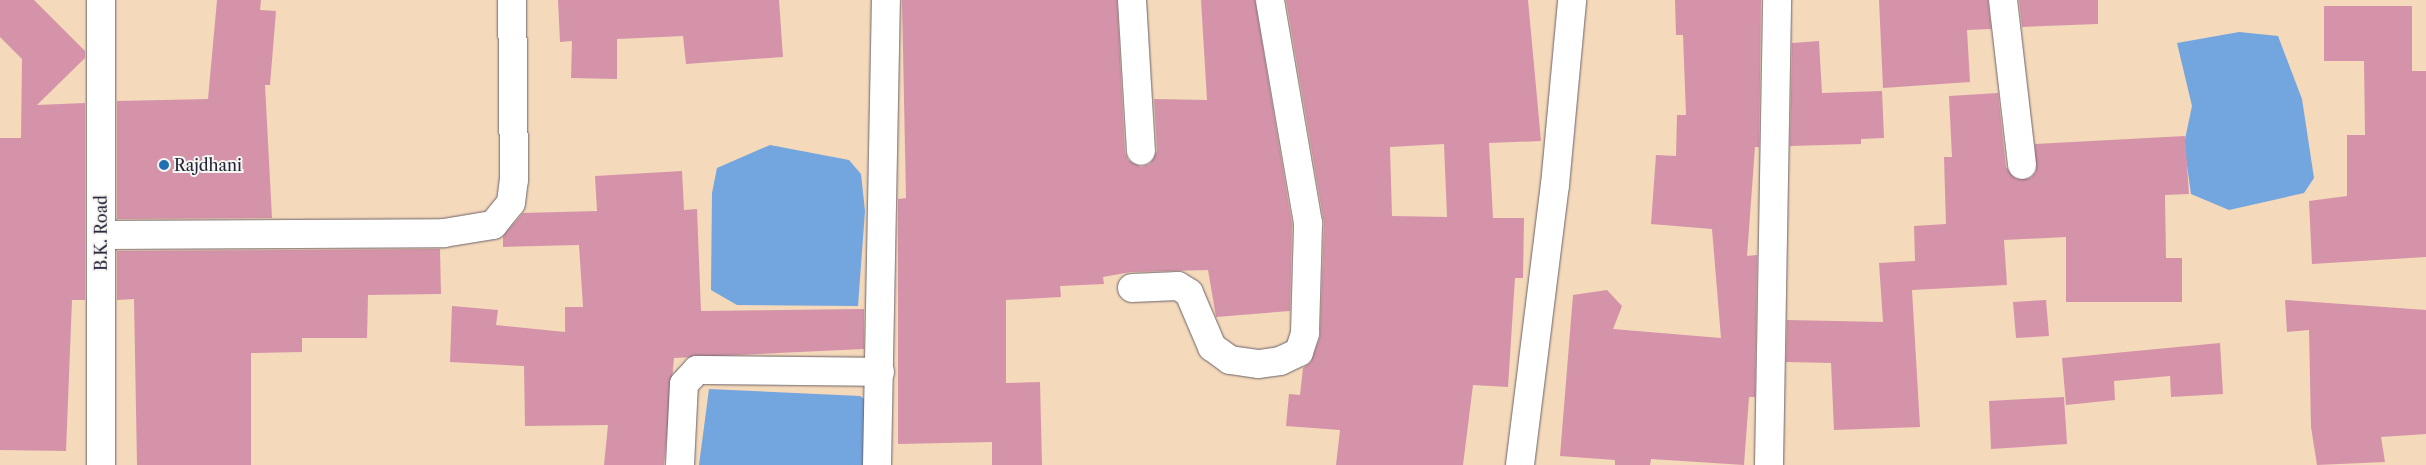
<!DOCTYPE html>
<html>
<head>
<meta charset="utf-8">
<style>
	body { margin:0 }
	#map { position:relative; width:2426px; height:465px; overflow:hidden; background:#f4d9bb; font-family:"Libre Caslon Text",serif }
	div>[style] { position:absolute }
	.water>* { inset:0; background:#73a5de }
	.building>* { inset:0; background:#d593a9 }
	.roads { filter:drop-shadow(0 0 1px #6c6268) drop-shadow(0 0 1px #6c6268) }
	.minor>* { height:28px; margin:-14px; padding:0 14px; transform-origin:14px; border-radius:14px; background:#fff }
	.tertiary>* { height:28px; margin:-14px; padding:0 14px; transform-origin:14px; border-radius:14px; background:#fff }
	.dots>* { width:14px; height:14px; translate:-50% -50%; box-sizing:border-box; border:2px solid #f6f6f2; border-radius:50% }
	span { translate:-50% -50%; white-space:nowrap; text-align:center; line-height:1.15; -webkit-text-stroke:4px #f6f6f2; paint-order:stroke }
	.poi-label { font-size:16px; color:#22223b }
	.left { translate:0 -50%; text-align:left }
	.street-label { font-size:16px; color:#22223b }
</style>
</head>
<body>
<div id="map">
	<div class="water">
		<i style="clip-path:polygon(2239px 32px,2278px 36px,2302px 99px,2314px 178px,2304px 193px,2229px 210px,2191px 194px,2184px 144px,2192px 106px,2177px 43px)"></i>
		<i style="clip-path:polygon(770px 145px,849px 160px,861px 174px,865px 211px,858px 306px,737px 305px,711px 290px,712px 193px,717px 168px)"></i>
		<i style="clip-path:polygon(709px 389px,860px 396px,875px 406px,869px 465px,699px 465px)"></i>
	</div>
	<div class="building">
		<i style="clip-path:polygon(0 0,34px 0,85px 51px,85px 58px,37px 105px,85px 103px,85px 300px,72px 300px,66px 451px,0 450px,0 138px,21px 138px,22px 59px,0 37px)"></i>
		<i style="clip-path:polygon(217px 0,261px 0,260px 10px,276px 11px,270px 85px,265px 85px,272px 218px,117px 219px,117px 101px,208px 99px)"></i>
		<i style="clip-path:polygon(558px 0,779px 0,783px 57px,686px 64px,683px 36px,617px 39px,617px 79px,571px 78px,572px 41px,560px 42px)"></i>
		<i style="clip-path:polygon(902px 0,1117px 0,1125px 152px,1128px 160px,1141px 167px,1150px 164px,1157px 151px,1154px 99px,1207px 100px,1201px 0,1255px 0,1292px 224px,1290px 311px,1216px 317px,1208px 270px,1131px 272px,1103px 277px,1104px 284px,1060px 286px,1061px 297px,1006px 300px,1006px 383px,1040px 382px,1042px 465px,992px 465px,992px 442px,898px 444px,898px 199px,906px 198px)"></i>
		<i style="clip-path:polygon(evenodd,1286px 0,1528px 0,1541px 141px,1489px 143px,1493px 218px,1524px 218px,1523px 278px,1515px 278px,1508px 387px,1473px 385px,1463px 465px,1336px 465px,1340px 430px,1286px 426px,1289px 394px,1300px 395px,1303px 368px,1311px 362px,1320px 337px,1324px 223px,1286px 0,1444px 144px,1447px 217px,1392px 216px,1390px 147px,1444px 144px)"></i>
		<i style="clip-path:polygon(1675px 0,1761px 0,1759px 147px,1755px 147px,1747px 256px,1757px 255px,1755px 397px,1749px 397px,1744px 465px,1651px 459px,1650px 465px,1615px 465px,1615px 460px,1560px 456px,1573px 295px,1607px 290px,1622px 306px,1613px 329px,1721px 338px,1712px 229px,1651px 224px,1656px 155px,1676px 156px,1677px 115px,1686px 115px,1683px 35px,1676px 35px)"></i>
		<i style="clip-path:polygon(1879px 0,1988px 0,1991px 29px,1967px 30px,1970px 82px,1883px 88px)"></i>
		<i style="clip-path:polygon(2019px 0,2098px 0,2098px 24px,2022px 27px)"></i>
		<i style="clip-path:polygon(2324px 6px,2412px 6px,2412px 71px,2426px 71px,2426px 257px,2312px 264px,2309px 201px,2347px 196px,2347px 135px,2365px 135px,2364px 61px,2324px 61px)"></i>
		<i style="clip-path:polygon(1819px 41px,1822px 93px,1882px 91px,1884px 138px,1861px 139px,1861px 144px,1790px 146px,1792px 43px)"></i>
		<i style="clip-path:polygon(1998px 93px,2006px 167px,2016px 179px,2031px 178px,2036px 172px,2035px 144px,2185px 136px,2189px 194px,2165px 195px,2166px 258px,2182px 258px,2182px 302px,2066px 302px,2066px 237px,2004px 240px,2007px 285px,1912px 290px,1920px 427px,1834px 430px,1831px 363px,1786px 362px,1787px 320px,1883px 322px,1879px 263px,1915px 261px,1914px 226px,1946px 224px,1944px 157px,1952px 157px,1949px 96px)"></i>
		<i style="clip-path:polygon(682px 171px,684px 210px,697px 209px,701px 311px,864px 309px,864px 349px,674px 358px,664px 465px,604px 465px,608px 425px,525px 426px,524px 366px,450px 362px,452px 306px,498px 310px,496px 325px,565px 332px,565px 307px,583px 307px,579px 245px,503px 247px,503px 236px,523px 213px,597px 211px,595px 176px)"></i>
		<i style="clip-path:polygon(440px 249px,441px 294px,368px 295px,367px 338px,302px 338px,302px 352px,251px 353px,251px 465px,137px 465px,134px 299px,117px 300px,117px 251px)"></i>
		<i style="clip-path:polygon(2046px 300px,2049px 336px,2016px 338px,2013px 302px)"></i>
		<i style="clip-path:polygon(2285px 300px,2426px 310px,2426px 434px,2381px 437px,2385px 462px,2317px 465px,2311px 427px,2309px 330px,2287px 332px)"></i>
		<i style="clip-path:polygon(2220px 343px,2223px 394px,2171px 397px,2170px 376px,2114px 381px,2115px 400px,2066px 405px,2062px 358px)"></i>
		<i style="clip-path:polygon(2064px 397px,2067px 444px,1991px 449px,1989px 401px)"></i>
	</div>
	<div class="roads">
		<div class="minor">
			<i style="left:1132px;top:0;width:151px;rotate:86.6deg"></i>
			<i style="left:2003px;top:0;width:166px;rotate:83.4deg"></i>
			<i style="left:101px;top:235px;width:343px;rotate:-0.3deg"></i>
			<i style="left:444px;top:233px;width:50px;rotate:-9.3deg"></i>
			<i style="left:493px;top:225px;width:28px;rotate:-51deg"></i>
			<i style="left:511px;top:203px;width:23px;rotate:-83deg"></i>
			<i style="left:514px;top:180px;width:180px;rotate:-90.6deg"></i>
			<i style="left:1132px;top:288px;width:46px;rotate:-2.5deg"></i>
			<i style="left:1178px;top:286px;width:13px;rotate:32deg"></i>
			<i style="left:1189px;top:293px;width:59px;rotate:66.9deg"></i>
			<i style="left:1212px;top:347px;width:22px;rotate:36deg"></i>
			<i style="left:1230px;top:360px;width:29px;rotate:8deg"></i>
			<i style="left:1259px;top:364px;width:21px;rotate:-8deg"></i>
			<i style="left:1280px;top:361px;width:21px;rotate:-25deg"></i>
			<i style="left:1299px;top:352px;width:20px;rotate:-72deg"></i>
			<i style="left:1305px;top:333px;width:110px;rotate:-88.4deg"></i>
			<i style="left:1308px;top:223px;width:226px;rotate:-99.7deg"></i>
			<i style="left:680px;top:465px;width:81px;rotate:-87.2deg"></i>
			<i style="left:684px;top:384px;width:19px;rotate:-47deg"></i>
			<i style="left:697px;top:370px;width:183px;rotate:0.6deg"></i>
			<i style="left:877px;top:465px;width:465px;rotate:-88.9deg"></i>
			<i style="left:1769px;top:465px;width:465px;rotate:-89deg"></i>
		</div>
		<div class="tertiary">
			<i style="left:101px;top:0;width:465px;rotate:90deg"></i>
			<i style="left:1520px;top:465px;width:282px;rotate:-82.9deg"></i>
			<i style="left:1555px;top:185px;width:186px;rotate:-84.7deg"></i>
		</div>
	</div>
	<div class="dots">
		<i style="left:164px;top:165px;background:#1f6fb2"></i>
	</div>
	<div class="poi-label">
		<span class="left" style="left:174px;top:165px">Rajdhani</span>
	</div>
	<div class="street-label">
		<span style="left:101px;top:233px;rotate:-90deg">B.K. Road</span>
	</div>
</div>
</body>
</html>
